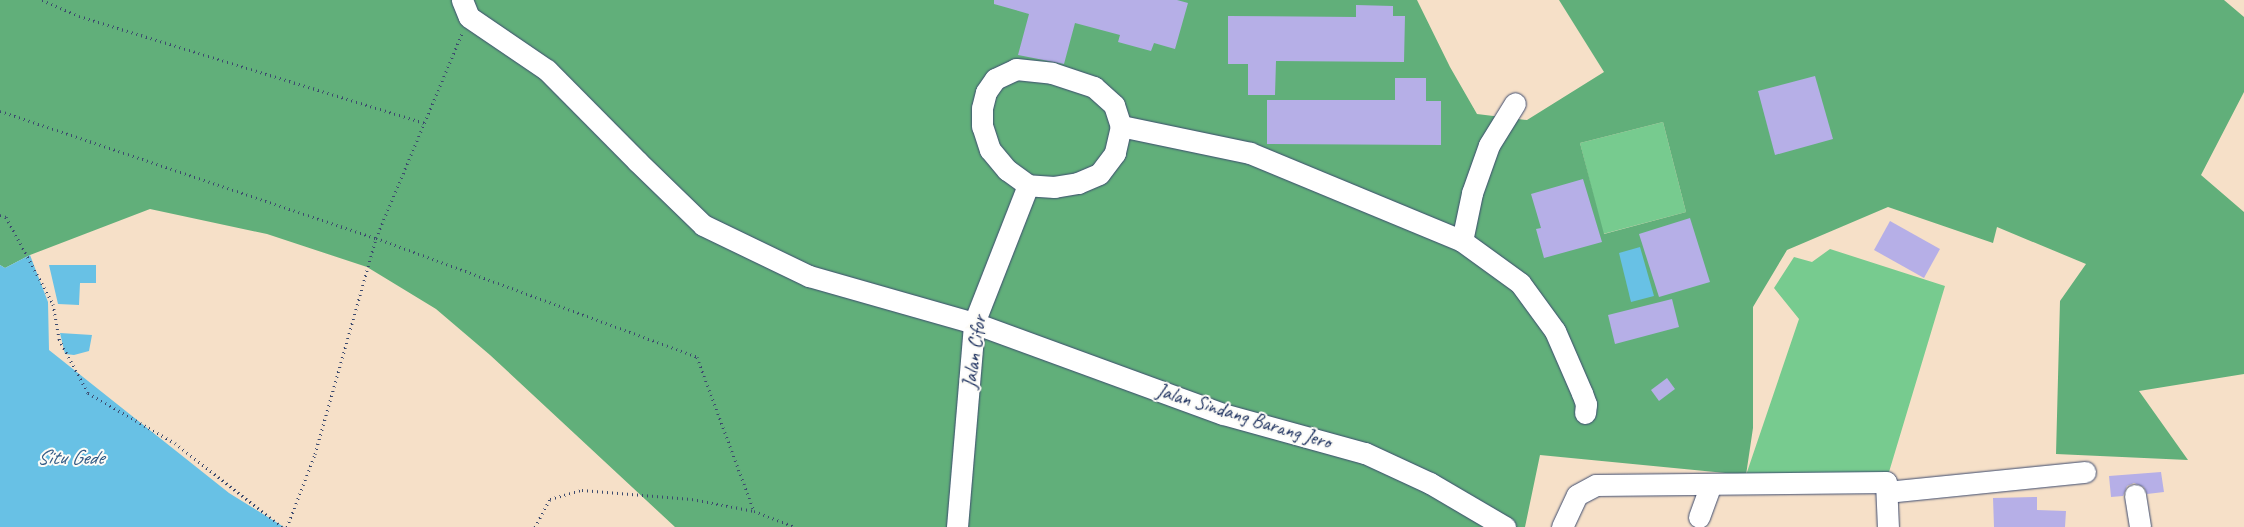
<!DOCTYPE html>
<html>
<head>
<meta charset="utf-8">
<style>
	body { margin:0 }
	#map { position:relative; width:2244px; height:527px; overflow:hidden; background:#f6e0c8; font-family:Caveat,sans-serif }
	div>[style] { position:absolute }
	.green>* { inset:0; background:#77cb8f }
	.forest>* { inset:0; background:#61af7a }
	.water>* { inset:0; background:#68c1e5 }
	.building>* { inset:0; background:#b6afe7 }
	.path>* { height:3px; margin-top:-1.5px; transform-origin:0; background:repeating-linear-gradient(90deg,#3c4a6e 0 1px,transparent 0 5px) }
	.roads { filter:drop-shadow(0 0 1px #3c4a6e) drop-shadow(0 0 1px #3c4a6e) }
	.minor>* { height:21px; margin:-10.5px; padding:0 10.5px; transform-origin:10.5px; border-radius:10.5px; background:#fff }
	span { translate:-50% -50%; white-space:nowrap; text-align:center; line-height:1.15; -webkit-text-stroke:4px #fdfcf7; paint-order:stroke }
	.street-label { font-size:20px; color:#1b2f5e }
	.water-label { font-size:21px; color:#325b86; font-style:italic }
</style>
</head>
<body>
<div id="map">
	<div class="green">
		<i style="clip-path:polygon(1663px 122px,1686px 212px,1603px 234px,1580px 143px)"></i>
		<i style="clip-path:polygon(1830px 249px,1945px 286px,1886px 482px,1746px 475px,1799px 319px,1774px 288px,1794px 257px,1812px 262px)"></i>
	</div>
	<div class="forest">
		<i style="clip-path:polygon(evenodd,0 0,1417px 0,1450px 67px,1477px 114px,1527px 120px,1604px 72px,1559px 0,2224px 0,2244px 17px,2244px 92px,2201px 175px,2244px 212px,2244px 374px,2139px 391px,2188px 460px,2056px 454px,2060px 301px,2086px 264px,1997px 227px,1993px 243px,1888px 207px,1787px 250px,1753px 307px,1753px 428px,1746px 475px,1540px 455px,1525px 527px,675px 527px,490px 355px,436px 309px,367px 267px,267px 234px,150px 209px,30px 255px,5px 268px,0 265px,0 0,1663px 122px,1686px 212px,1604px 234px,1580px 143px,1663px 122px)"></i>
	</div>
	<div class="water">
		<i style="clip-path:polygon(1640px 247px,1654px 296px,1631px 302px,1619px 253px)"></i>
		<i style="clip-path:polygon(30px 255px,48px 302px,49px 350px,229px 493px,284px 527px,0 527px,0 265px,5px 268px)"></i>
		<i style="clip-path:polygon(49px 265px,96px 265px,96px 283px,80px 283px,79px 305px,58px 304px)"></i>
		<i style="clip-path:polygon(60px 333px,92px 335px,89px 351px,74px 355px,65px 354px)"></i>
	</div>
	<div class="building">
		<i style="clip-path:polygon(994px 0,1177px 0,1188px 3px,1175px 49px,1154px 43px,1151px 51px,1118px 42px,1120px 35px,1075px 23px,1064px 64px,1018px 55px,1029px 14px,994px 4px)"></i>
		<i style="clip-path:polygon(1356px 5px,1393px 6px,1393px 16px,1405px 16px,1404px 62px,1276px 61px,1275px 95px,1248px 95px,1248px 64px,1228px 64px,1228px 16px,1356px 17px)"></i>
		<i style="clip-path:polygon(1815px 76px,1833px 139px,1775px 155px,1758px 91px)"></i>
		<i style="clip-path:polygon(1395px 78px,1426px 78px,1426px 101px,1441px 101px,1441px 145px,1267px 144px,1267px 100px,1395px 100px)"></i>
		<i style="clip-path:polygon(1583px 179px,1602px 242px,1544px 258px,1536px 229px,1541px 228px,1531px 194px)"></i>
		<i style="clip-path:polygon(1690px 218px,1710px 282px,1659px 297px,1639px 234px)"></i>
		<i style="clip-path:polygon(1890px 221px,1940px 249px,1924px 278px,1874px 250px)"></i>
		<i style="clip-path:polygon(1672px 299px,1679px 327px,1615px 344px,1608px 315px)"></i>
		<i style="clip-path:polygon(1667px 378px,1675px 389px,1659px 401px,1651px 390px)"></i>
		<i style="clip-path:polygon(2161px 472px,2164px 492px,2147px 494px,2144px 487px,2134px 483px,2127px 486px,2123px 496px,2111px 497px,2109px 476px)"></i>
		<i style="clip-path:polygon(2037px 497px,2037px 510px,2066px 511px,2065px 527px,1994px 527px,1993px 498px)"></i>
	</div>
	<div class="path">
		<i style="left:42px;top:0;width:40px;rotate:23.4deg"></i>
		<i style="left:79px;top:16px;width:362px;rotate:17.2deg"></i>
		<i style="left:0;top:111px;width:397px;rotate:18.7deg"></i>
		<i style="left:376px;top:238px;width:342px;rotate:20.3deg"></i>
		<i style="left:697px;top:357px;width:164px;rotate:69.7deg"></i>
		<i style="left:0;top:215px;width:6px;rotate:18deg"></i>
		<i style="left:6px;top:217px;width:99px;rotate:61.6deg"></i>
		<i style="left:53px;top:304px;width:36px;rotate:80deg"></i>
		<i style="left:59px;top:339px;width:61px;rotate:61.8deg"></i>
		<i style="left:88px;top:393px;width:100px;rotate:29.9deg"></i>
		<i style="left:175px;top:443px;width:136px;rotate:38.1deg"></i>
		<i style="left:287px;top:527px;width:78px;rotate:-69deg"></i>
		<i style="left:315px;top:454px;width:224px;rotate:-74.2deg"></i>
		<i style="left:376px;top:238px;width:222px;rotate:-67.2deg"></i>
		<i style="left:535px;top:527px;width:32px;rotate:-62deg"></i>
		<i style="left:550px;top:499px;width:33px;rotate:-16deg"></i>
		<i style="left:582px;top:490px;width:110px;rotate:4.7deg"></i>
		<i style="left:692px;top:499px;width:63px;rotate:11deg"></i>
		<i style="left:754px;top:511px;width:44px;rotate:21.3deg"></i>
	</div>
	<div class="roads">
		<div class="minor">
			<i style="left:462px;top:0;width:18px;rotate:68deg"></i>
			<i style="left:469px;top:17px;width:94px;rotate:34.2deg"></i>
			<i style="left:547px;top:70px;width:128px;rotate:45.3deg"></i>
			<i style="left:637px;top:161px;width:92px;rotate:44.1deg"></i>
			<i style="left:703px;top:225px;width:118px;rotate:25.7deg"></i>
			<i style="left:809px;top:276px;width:172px;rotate:15.9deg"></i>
			<i style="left:974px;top:323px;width:265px;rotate:20.1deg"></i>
			<i style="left:1223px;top:414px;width:147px;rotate:15.4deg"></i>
			<i style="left:1365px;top:453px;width:72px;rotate:24.8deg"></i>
			<i style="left:1430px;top:483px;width:87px;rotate:30.4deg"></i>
			<i style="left:1016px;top:69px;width:36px;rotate:6deg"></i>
			<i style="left:1052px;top:73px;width:44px;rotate:18.4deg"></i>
			<i style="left:1094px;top:87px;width:27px;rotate:42deg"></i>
			<i style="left:1114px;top:105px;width:22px;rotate:72deg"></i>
			<i style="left:1121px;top:126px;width:28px;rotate:103deg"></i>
			<i style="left:1115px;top:153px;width:26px;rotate:127deg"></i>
			<i style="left:1099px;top:174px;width:23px;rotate:157deg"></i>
			<i style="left:1078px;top:183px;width:24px;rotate:171deg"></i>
			<i style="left:1054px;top:187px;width:26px;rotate:-176deg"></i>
			<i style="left:1028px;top:185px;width:26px;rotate:-144deg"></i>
			<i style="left:1007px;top:170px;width:26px;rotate:-130deg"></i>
			<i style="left:990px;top:150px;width:25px;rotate:-108deg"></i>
			<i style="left:982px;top:126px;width:18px;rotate:-90deg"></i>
			<i style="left:982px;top:108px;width:16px;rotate:-76deg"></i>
			<i style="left:986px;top:92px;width:16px;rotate:-55deg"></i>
			<i style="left:995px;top:79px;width:23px;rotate:-25deg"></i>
			<i style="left:1121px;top:126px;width:132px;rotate:11.8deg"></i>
			<i style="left:1250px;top:153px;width:230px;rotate:22.5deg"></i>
			<i style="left:1462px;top:241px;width:72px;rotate:35.9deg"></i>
			<i style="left:1520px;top:283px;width:59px;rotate:53.9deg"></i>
			<i style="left:1555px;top:331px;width:68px;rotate:66.5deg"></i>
			<i style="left:1582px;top:393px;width:12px;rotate:70deg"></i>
			<i style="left:1586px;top:404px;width:9px;rotate:96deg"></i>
			<i style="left:1462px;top:241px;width:49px;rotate:-78.2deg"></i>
			<i style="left:1472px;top:193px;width:51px;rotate:-70.5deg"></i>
			<i style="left:1489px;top:145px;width:49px;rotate:-58.2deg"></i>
			<i style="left:1887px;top:492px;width:199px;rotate:-5.8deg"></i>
			<i style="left:2135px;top:495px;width:32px;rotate:81deg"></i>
			<i style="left:1699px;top:517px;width:35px;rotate:-70deg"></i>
			<i style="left:957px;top:527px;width:205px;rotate:-85.2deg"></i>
			<i style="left:974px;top:323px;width:148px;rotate:-68.6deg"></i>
			<i style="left:1562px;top:527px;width:35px;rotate:-65deg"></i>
			<i style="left:1577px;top:495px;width:21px;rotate:-28deg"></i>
			<i style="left:1596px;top:485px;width:290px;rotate:-0.6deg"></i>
			<i style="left:1886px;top:482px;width:45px;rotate:87.5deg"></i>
		</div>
	</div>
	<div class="street-label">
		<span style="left:974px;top:352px;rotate:-82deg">Jalan Cifor</span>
		<span style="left:1244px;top:416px;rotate:17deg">Jalan Sindang Barang Jero</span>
	</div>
	<div class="water-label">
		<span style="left:70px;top:457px">Situ Gede</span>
	</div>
</div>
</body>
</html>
